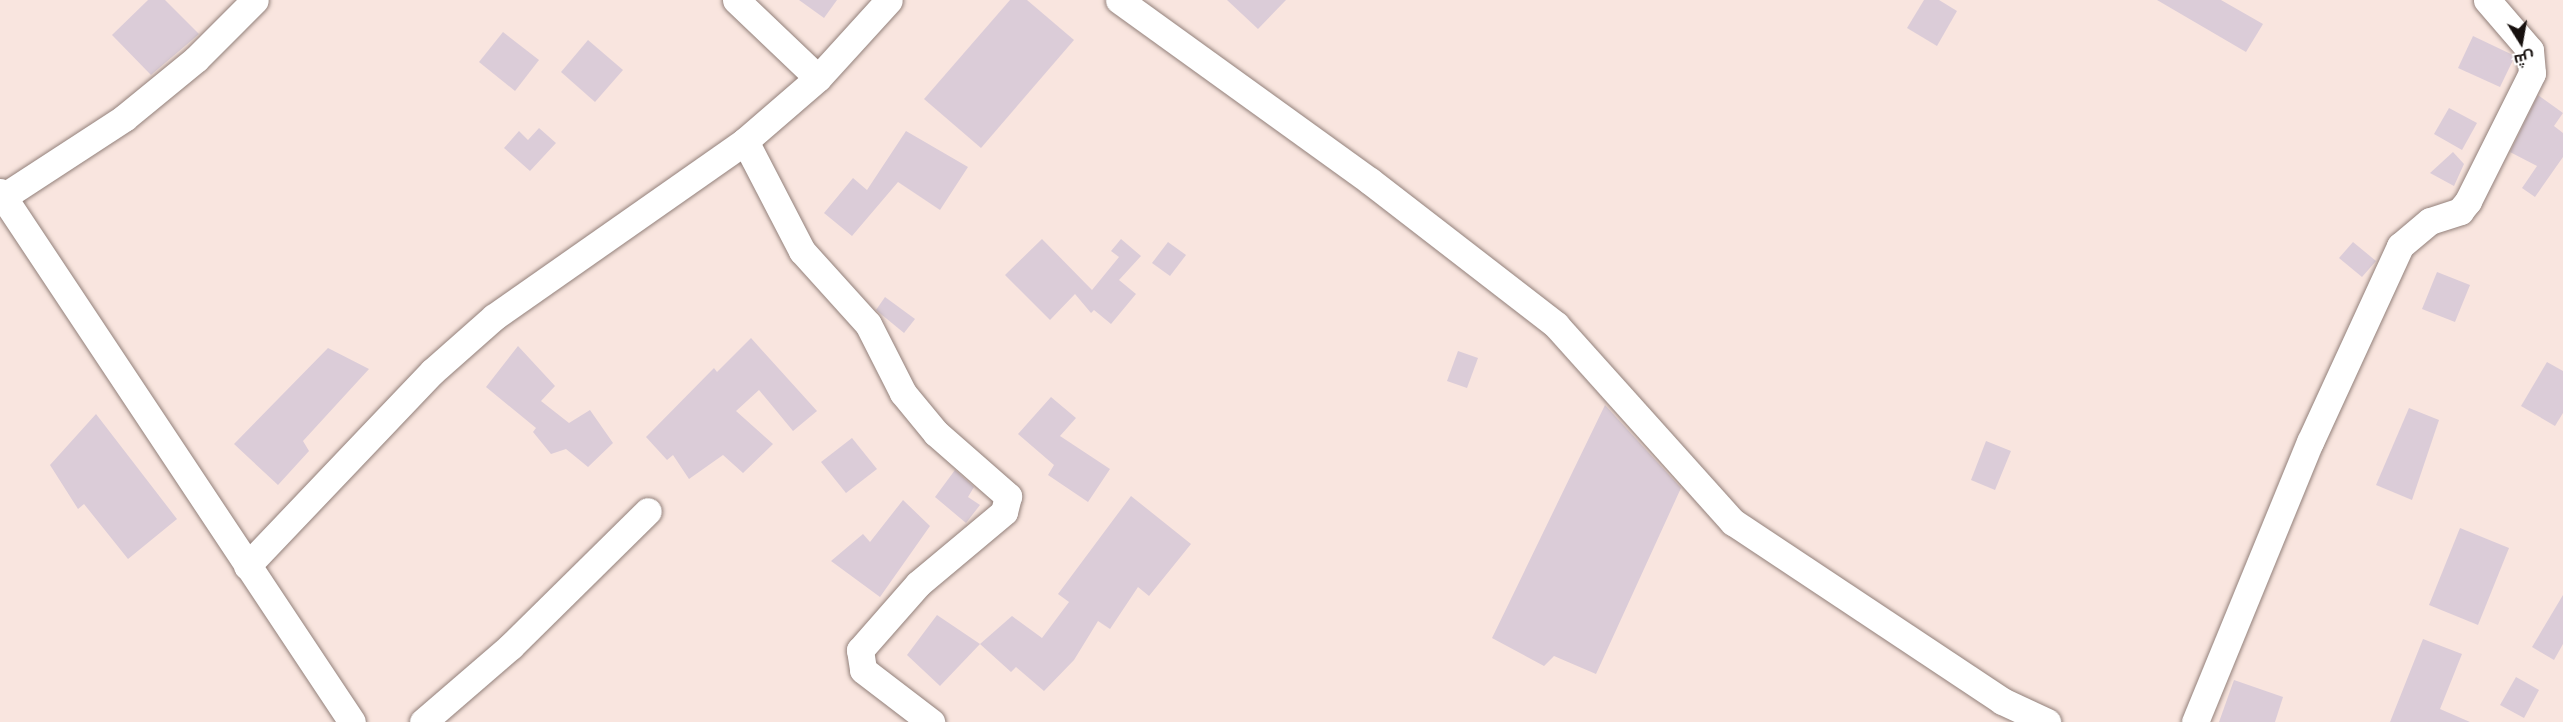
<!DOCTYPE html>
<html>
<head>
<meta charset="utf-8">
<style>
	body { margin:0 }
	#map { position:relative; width:2563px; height:722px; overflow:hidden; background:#f9e5df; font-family:Ubuntu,Cairo,sans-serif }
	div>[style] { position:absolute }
	.building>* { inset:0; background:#dbccd8 }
	.roads { filter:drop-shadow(0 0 2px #92807a) drop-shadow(0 0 2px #92807a) }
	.minor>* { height:27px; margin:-13.5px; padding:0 13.5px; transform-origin:13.5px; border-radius:13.5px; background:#fff }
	span { translate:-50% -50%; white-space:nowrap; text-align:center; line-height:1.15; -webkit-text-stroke:5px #fff; paint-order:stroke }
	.north { position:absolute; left:2491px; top:12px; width:60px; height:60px; -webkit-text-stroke:4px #fff; paint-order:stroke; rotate:169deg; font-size:16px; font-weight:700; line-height:24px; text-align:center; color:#17110f }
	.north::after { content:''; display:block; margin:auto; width:21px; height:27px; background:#17110f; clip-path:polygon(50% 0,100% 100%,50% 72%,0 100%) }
</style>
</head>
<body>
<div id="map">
	<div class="building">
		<i style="clip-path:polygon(148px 0,165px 0,199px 34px,151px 75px,112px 35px)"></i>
		<i style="clip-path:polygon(799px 0,837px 0,824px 18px)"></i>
		<i style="clip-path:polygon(1010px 0,1027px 0,1074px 40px,981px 148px,924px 99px)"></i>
		<i style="clip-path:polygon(1227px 0,1286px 0,1258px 29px)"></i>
		<i style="clip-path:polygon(1924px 0,1939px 0,1957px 11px,1937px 46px,1907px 28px)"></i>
		<i style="clip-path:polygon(2157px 0,2221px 0,2263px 24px,2246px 52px)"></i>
		<i style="clip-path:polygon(503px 32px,539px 60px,515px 91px,479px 62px)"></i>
		<i style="clip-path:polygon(2473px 36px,2515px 56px,2500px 87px,2458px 68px)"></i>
		<i style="clip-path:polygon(588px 40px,623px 70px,595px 102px,561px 72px)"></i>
		<i style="clip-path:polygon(2538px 95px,2563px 113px,2554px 126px,2563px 133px,2563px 157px,2535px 197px,2522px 188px,2537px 166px,2510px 152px)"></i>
		<i style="clip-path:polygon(2449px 108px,2477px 123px,2462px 150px,2434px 134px)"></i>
		<i style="clip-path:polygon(539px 128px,556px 143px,530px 171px,504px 148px,519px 131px,528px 140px)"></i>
		<i style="clip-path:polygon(906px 131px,968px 167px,940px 210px,898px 182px,852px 236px,824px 213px,853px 178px,867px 190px)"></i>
		<i style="clip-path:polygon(2453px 152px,2464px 164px,2454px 186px,2430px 173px)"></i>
		<i style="clip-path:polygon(1042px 239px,1092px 290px,1119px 257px,1111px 251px,1121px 239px,1141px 256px,1119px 280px,1136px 294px,1111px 324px,1094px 310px,1091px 313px,1075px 294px,1050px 320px,1005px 275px)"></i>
		<i style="clip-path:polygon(1168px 242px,1186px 255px,1170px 276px,1152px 263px)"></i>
		<i style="clip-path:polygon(2353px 242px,2376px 261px,2362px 277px,2339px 258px)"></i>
		<i style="clip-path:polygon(2437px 272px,2470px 285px,2455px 322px,2422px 309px)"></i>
		<i style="clip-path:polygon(885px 297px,915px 319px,904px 333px,876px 310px)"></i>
		<i style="clip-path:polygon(751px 338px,817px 411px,793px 431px,759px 390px,736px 411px,773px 444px,743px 473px,723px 455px,689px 479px,673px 455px,667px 460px,646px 437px,714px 368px,717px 372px)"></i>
		<i style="clip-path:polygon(518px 346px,555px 386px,541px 401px,569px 423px,590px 410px,613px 443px,588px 467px,566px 449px,551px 454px,533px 432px,536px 428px,486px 387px)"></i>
		<i style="clip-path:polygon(328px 348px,369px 369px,303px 441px,309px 451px,278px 485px,234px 444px)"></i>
		<i style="clip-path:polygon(1458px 351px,1478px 358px,1467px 388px,1447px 381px)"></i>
		<i style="clip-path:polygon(2547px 362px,2563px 371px,2563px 413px,2555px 426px,2521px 406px)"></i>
		<i style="clip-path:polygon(1051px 397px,1076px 418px,1060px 436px,1110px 469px,1088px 502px,1048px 475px,1054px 465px,1018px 434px)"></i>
		<i style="clip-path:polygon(1605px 405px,1681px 488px,1596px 674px,1554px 656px,1544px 666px,1492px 638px)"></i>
		<i style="clip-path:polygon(2409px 408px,2439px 420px,2412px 500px,2376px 485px)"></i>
		<i style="clip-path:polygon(96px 414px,177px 519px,128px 559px,84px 504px,78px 509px,50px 465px)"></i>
		<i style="clip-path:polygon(852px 438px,877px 469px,846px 493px,821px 462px)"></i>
		<i style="clip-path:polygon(1986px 441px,2011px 451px,1995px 490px,1971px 480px)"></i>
		<i style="clip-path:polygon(955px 470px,974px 487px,968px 497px,980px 505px,966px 523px,935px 497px)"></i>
		<i style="clip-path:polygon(1131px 496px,1191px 544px,1149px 596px,1138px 587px,1110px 629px,1098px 621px,1074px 660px,1044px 691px,1016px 667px,1011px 672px,980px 644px,1012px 616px,1042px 638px,1069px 602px,1058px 594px)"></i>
		<i style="clip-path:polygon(903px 500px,930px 526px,880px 597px,831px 561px,863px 534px,870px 542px)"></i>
		<i style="clip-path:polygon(2460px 528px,2509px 548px,2478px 625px,2429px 605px)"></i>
		<i style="clip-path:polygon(2563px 595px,2563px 644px,2554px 660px,2532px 647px)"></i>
		<i style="clip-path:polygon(937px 615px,980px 644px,940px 686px,907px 655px)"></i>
		<i style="clip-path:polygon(2423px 639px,2462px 654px,2440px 709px,2470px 722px,2390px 722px)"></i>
		<i style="clip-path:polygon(2516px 677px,2539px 690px,2524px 718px,2500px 705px)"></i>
		<i style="clip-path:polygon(2234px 680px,2283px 697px,2275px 722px,2219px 722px)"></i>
	</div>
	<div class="roads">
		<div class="minor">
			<i style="left:736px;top:0;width:113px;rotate:43.6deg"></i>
			<i style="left:1119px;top:0;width:309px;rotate:35.8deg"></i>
			<i style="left:1370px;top:181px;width:235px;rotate:37.7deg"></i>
			<i style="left:1556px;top:325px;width:265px;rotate:48.1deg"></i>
			<i style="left:1733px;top:522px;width:323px;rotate:33.6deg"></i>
			<i style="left:2002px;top:701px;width:50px;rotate:25deg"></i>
			<i style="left:745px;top:141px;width:124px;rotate:62.6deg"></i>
			<i style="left:802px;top:251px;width:98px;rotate:47.9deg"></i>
			<i style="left:868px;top:324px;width:77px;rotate:63.1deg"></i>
			<i style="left:903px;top:393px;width:52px;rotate:50.5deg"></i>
			<i style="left:936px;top:433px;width:96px;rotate:41.2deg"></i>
			<i style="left:1008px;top:496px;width:16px;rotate:104deg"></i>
			<i style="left:1004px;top:512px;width:112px;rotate:140.1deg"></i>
			<i style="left:918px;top:584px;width:88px;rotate:131.3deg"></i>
			<i style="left:860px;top:650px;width:20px;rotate:81deg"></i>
			<i style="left:863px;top:670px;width:86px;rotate:37.4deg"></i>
			<i style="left:0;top:192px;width:636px;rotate:56.41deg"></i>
			<i style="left:3px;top:197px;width:145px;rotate:-33.1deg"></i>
			<i style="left:124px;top:118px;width:93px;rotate:-39.3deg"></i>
			<i style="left:196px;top:59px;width:83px;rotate:-45deg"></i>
			<i style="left:247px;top:566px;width:269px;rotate:-46.4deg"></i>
			<i style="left:433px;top:371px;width:81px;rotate:-41.5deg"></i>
			<i style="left:494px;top:317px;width:307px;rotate:-35deg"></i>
			<i style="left:745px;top:141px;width:96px;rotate:-40.8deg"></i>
			<i style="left:818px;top:78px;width:105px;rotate:-47.7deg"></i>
			<i style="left:423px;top:722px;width:116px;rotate:-40.8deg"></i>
			<i style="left:511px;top:646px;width:192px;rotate:-44.6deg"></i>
			<i style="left:2195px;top:722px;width:303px;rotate:-67.7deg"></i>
			<i style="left:2310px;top:442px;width:216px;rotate:-65.3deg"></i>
			<i style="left:2400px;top:246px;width:39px;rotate:-40deg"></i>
			<i style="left:2430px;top:221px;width:32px;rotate:-18deg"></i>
			<i style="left:2460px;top:211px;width:13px;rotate:-51deg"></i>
			<i style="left:2468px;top:201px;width:143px;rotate:-63.4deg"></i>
			<i style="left:2532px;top:73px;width:23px;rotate:-95deg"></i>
			<i style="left:2530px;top:50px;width:66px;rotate:-130.7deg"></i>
		</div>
	</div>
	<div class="north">ش</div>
</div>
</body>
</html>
